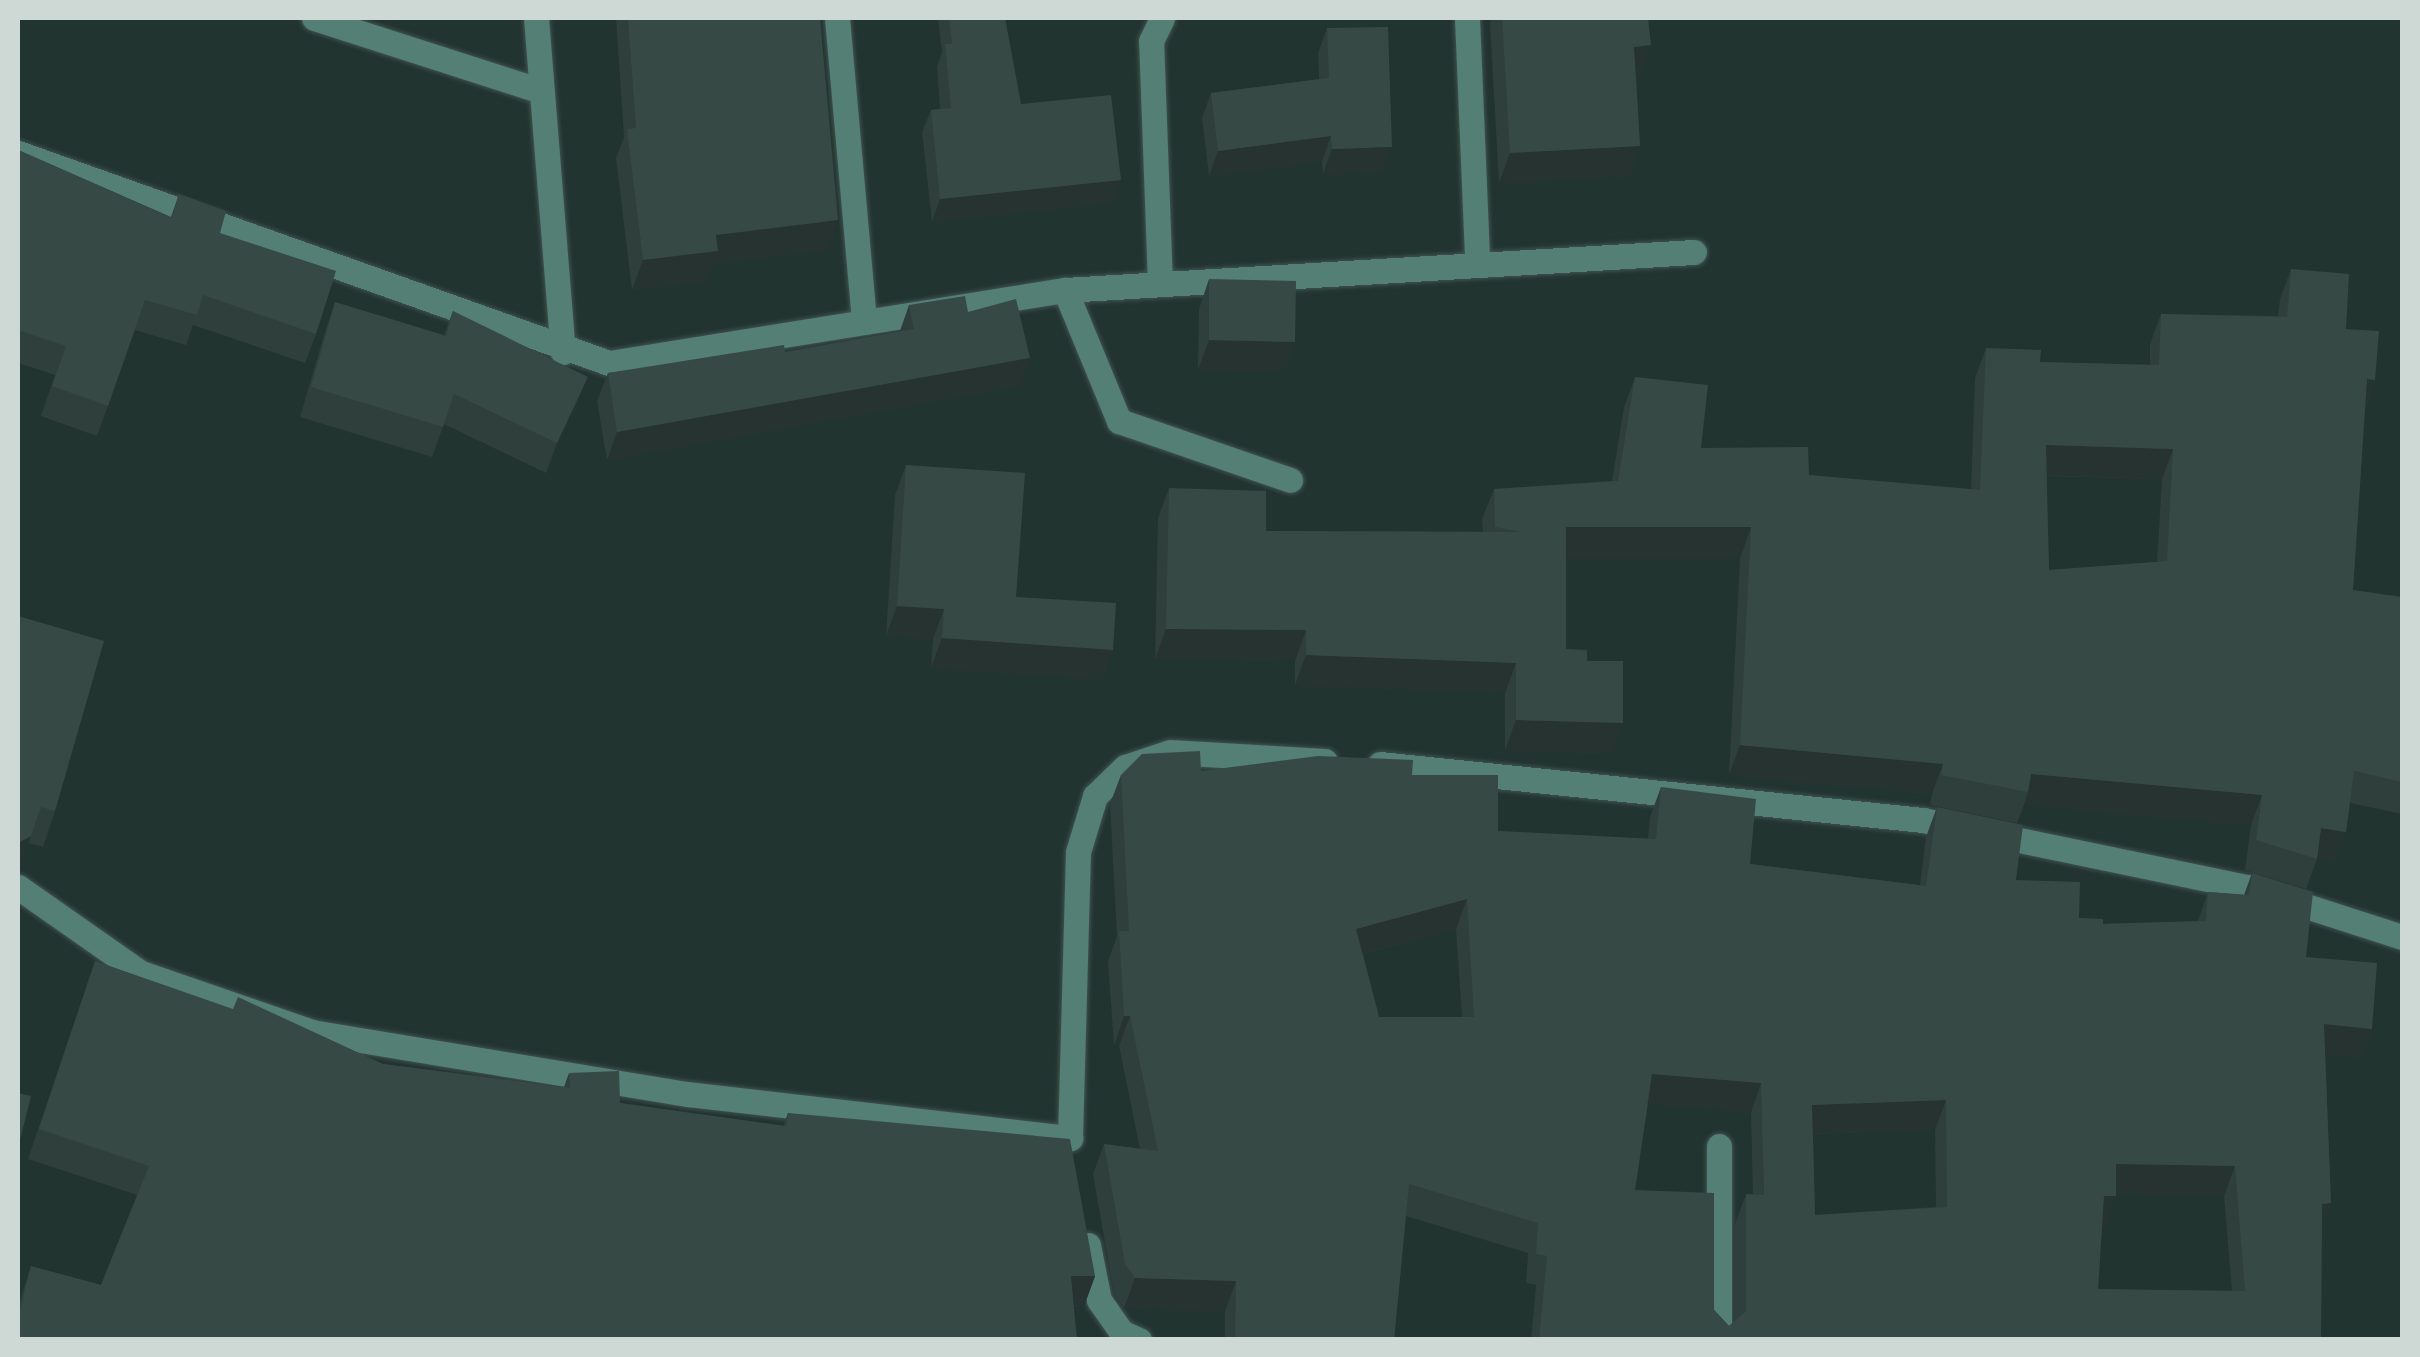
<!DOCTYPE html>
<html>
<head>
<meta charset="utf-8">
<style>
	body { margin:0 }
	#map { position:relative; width:2420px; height:1357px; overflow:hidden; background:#223430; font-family:"Titillium Web",sans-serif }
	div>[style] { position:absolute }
	.roads { filter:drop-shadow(0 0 2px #41524e) drop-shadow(0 0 2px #41524e) }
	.minor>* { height:25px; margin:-12.5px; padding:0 12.5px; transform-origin:12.5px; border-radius:12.5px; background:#537f75 }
	.wall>* { inset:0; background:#2f3f3b }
	.shaded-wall>* { inset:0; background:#263330 }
	.building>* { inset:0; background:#374945 }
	span { translate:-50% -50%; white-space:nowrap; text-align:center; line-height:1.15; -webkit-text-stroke:9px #223430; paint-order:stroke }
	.frame { position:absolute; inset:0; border:20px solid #ced9d6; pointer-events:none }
</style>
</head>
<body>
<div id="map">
	<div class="roads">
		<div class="minor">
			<i style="left:314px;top:18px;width:238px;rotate:17.8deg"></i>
			<i style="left:536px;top:18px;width:335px;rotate:85.4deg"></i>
			<i style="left:837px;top:18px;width:305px;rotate:84.9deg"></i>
			<i style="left:1467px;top:18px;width:243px;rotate:87.6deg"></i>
			<i style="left:18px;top:153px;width:627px;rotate:19.56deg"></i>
			<i style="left:609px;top:363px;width:462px;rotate:-9.1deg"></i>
			<i style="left:1065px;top:290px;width:142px;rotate:67.6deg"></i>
			<i style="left:1119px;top:421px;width:181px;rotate:19deg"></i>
			<i style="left:1160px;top:284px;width:243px;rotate:-92.1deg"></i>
			<i style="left:1151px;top:41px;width:25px;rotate:-64deg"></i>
			<i style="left:1065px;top:290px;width:630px;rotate:-3.46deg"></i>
			<i style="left:1380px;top:764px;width:546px;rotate:5.89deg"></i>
			<i style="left:1923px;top:820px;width:331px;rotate:11.7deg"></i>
			<i style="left:2247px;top:887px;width:163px;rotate:17.9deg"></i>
			<i style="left:18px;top:887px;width:150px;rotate:35deg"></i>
			<i style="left:141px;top:973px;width:181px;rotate:19deg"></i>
			<i style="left:312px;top:1032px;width:381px;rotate:9.4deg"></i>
			<i style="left:688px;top:1094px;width:385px;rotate:6.6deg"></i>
			<i style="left:1070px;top:1138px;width:286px;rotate:-88.4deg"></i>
			<i style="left:1078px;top:852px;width:59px;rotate:-73.1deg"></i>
			<i style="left:1095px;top:796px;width:42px;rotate:-44deg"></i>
			<i style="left:1125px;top:767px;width:47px;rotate:-18.4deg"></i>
			<i style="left:1170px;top:752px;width:155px;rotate:3.3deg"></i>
			<i style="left:1719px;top:1146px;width:194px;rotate:90deg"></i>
			<i style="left:1088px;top:1245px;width:56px;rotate:78.7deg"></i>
			<i style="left:1099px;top:1300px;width:39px;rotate:55deg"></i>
			<i style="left:1121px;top:1332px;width:20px;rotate:24deg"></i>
		</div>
	</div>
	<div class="wall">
		<i style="clip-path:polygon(616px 18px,820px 18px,827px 250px,713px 264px,707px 281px,632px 290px,616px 158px,624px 137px)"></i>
		<i style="clip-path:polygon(938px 18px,1005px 18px,1021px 104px,1121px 180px,1113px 203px,932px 222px,922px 132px,931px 110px,940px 109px,937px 67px,942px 52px)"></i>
		<i style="clip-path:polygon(1492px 18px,1648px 18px,1640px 75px,1636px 75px,1640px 146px,1629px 176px,1499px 183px,1490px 23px)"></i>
		<i style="clip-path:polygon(1327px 28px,1383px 172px,1323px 174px,1322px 161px,1209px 176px,1202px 118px,1211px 93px,1319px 79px,1318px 53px)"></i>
		<i style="clip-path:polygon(18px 150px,171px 217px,179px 194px,220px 233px,316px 334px,305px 363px,193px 325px,186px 345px,135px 330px,97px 436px,41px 416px,55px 375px,18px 363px)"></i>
		<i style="clip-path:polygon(evenodd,2291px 269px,2346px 329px,2375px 380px,2365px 409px,2353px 590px,2402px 597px,2402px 814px,2350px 803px,2346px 832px,2335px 862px,2317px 859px,2306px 889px,2245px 870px,2251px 825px,2024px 805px,2017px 823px,1930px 805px,1932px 794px,1729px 775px,1740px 558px,1566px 558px,1566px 649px,1587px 661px,1612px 753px,1505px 751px,1505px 693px,1295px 685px,1295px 661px,1155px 659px,1158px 518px,1169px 488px,1266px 531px,1483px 532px,1482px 519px,1494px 489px,1612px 481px,1624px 407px,1635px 377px,1701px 448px,1809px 475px,1971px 489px,1975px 378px,1986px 348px,2040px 362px,2150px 365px,2150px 344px,2161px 314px,2278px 316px,2280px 299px,2291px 269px,2046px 476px,2162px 479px,2157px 562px,2049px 570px,2046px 476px)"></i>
		<i style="clip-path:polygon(1209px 279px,1295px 342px,1284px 371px,1198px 370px,1199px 309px)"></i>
		<i style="clip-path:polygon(335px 302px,444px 335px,453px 311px,577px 407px,546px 473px,444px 424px,432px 457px,300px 417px,325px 332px)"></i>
		<i style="clip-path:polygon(909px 305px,968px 312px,1020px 386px,607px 460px,597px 401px,608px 373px,785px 352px,900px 331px)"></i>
		<i style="clip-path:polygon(906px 465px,1016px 597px,1103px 679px,931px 668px,933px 639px,886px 636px,895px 495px)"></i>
		<i style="clip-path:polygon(18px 616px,55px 811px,43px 847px,28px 843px,18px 872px)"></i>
		<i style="clip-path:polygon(evenodd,1201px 771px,1412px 775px,1498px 831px,1648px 839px,1650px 817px,1661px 787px,1750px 864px,1920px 885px,1926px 837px,1937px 807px,2016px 880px,2079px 918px,2103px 924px,2198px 921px,2208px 892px,2244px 895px,2252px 873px,2306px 957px,2372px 1029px,2362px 1058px,2325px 1055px,2331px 1203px,2322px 1227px,2321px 1340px,1531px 1340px,1536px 1285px,1526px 1283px,1528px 1253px,1406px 1216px,1394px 1340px,1225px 1340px,1225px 1311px,1124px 1308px,1114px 1294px,1093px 1174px,1104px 1144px,1140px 1149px,1119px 1046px,1114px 1046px,1108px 961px,1117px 936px,1110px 804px,1121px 775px,1201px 771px,1456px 929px,1462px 1017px,1379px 1017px,1363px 954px,1456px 929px,1201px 771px,1648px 1104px,1751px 1113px,1753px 1195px,1746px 1194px,1735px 1224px,1735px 1321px,1729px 1326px,1714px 1310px,1635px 1190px,1648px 1104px,1201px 771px,1935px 1130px,1936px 1207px,1815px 1215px,1813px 1134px,1935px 1130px,1201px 771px,2116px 1194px,2224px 1196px,2232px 1291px,2098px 1289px,2102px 1226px,2105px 1226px,2116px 1194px)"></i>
		<i style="clip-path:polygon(95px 961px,383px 1064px,564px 1087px,569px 1073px,620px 1103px,783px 1126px,788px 1113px,1095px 1276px,1084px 1306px,18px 1340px,18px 1306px,31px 1266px,101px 1285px,137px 1195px,28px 1159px)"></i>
	</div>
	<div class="shaded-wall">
		<i style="clip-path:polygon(1651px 45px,1640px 75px,1623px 76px,1634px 47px)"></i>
		<i style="clip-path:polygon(1331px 136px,1322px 161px,1209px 176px,1218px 151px)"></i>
		<i style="clip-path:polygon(1640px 146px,1629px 176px,1499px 183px,1510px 153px)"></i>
		<i style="clip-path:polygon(1392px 147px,1383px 172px,1323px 174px,1332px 149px)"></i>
		<i style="clip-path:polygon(1121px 180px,1113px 203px,932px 222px,940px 199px)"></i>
		<i style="clip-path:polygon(838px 220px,827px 250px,713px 264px,707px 281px,632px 290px,643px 260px,716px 235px)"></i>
		<i style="clip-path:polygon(1209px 340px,1295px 342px,1284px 371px,1198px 370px)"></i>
		<i style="clip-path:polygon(1030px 358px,1020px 386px,607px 460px,617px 432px)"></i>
		<i style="clip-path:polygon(588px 377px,577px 407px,546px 473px,557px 443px)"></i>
		<i style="clip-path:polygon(2367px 379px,2375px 380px,2364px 410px)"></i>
		<i style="clip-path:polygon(2046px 445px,2173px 449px,2162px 479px,2035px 475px)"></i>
		<i style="clip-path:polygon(1566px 527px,1751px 527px,1740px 558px,1555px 558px)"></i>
		<i style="clip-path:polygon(897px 606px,944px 609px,933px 639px,886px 636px)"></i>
		<i style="clip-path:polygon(1166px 629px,1306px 630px,1295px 661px,1155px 659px)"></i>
		<i style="clip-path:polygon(942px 638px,1113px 650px,1103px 679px,931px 668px)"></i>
		<i style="clip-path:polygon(1306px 655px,1516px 663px,1505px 693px,1295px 685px)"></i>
		<i style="clip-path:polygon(1516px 720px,1623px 723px,1612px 753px,1505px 751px)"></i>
		<i style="clip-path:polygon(1740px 745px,1943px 764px,1932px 794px,1729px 775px)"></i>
		<i style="clip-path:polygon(2031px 774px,2262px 795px,2251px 825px,2024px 805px,2028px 792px)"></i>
		<i style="clip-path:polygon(2321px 828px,2346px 832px,2335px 862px,2317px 859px)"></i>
		<i style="clip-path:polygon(31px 836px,18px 871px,18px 843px)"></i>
		<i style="clip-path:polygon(1467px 899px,1456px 929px,1346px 958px,1356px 929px)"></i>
		<i style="clip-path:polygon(1124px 1016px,1130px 1016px,1119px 1046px,1114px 1046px)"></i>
		<i style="clip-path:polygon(2324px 1024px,2372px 1029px,2362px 1058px,2313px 1054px)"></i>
		<i style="clip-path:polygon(1652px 1074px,1761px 1083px,1751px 1113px,1641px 1104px)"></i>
		<i style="clip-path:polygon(1946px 1100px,1935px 1130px,1802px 1134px,1812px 1105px)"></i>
		<i style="clip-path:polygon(2116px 1164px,2235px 1166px,2224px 1196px,2105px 1194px)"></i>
		<i style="clip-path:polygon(2104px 1196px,2116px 1196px,2105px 1226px,2093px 1226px)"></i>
		<i style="clip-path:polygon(2331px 1203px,2320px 1233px,2322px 1204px)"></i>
		<i style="clip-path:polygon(1071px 1276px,1095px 1276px,1084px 1306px,1060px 1305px)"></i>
		<i style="clip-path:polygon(1135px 1278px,1236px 1281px,1225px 1311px,1124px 1308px)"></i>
	</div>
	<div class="building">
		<i style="clip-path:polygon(628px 18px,820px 18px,838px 220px,716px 235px,718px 251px,643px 260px,627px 129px,636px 128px)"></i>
		<i style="clip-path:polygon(949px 18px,1005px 18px,1021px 104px,1111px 95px,1121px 180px,940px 199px,931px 110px,951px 108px,945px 44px,952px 44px)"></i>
		<i style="clip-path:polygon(1502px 18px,1648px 18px,1651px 45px,1634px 47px,1640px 146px,1510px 153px)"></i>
		<i style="clip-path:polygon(1388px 27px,1392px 147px,1332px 149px,1331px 136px,1218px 151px,1211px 93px,1329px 78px,1327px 28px)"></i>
		<i style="clip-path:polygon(18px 150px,172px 218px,179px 194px,226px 211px,220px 233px,336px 271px,316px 334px,203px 295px,197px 315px,145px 300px,108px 406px,52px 386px,66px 346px,18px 330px)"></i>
		<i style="clip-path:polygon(evenodd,2291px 269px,2349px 274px,2346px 329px,2379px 331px,2375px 380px,2367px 379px,2353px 590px,2402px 597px,2402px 782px,2354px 771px,2346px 832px,2321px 828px,2317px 859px,2256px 840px,2262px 795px,2031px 774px,2028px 792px,1941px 775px,1943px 764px,1740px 745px,1751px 527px,1566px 527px,1566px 649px,1587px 650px,1587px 661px,1623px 661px,1623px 723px,1516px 720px,1516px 663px,1306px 655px,1306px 630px,1166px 629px,1169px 488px,1266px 491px,1266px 531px,1521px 532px,1495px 527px,1494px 489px,1618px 481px,1635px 377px,1708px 385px,1701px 448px,1808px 447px,1809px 475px,1980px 490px,1986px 348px,2041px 350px,2040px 362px,2159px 365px,2161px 314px,2287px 317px,2291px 269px,2046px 445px,2173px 449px,2167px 561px,2049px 570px,2046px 445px)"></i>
		<i style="clip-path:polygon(1209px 279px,1296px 281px,1295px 342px,1209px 340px)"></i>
		<i style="clip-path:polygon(965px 296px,968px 312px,1016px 299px,1030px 358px,617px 432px,608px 373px,784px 345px,785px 352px,914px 329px,909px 305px)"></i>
		<i style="clip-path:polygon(335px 302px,446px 336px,453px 311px,588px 377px,557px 443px,454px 394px,443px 427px,311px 387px)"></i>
		<i style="clip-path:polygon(906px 465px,1025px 473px,1016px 597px,1116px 603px,1113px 650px,942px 638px,944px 609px,897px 606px)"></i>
		<i style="clip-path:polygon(18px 616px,104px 641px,55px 811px,41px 807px,31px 836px,18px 843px)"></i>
		<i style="clip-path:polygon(evenodd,1200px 751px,1201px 771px,1318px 756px,1413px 760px,1412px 775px,1498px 775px,1498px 831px,1656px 839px,1661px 787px,1756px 799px,1750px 864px,1926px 886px,1937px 807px,2023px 825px,2016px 880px,2080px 882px,2079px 918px,2103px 919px,2103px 924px,2206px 921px,2208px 892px,2249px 895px,2252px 873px,2313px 892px,2306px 957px,2377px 963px,2372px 1029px,2324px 1024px,2331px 1203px,2322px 1204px,2321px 1340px,1539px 1340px,1547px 1256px,1536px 1254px,1538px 1223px,1409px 1184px,1394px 1340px,1235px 1340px,1236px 1281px,1135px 1278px,1125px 1264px,1104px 1144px,1158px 1151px,1130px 1016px,1124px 1016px,1119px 931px,1129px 931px,1121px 775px,1142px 754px,1200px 751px,1467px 899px,1474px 1017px,1379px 1017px,1356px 929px,1467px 899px,1200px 751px,1652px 1074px,1761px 1083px,1764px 1195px,1746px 1194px,1746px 1311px,1729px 1326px,1714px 1310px,1714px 1193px,1635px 1190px,1652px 1074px,1200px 751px,1946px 1100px,1947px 1207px,1815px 1215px,1812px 1105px,1946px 1100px,1200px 751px,2116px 1164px,2235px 1166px,2245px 1291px,2098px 1289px,2104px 1196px,2116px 1196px,2116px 1164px)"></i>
		<i style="clip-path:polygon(18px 846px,20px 864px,18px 872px)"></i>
		<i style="clip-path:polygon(95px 961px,233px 1009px,238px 997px,383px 1064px,570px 1088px,569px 1073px,619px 1071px,620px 1103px,786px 1126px,788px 1113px,1070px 1139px,1095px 1276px,1071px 1276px,1077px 1340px,18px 1340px,18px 1318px,31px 1266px,101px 1285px,149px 1166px,39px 1129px)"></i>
		<i style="clip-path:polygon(18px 1093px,31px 1096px,18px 1148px)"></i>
	</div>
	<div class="frame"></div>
</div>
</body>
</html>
